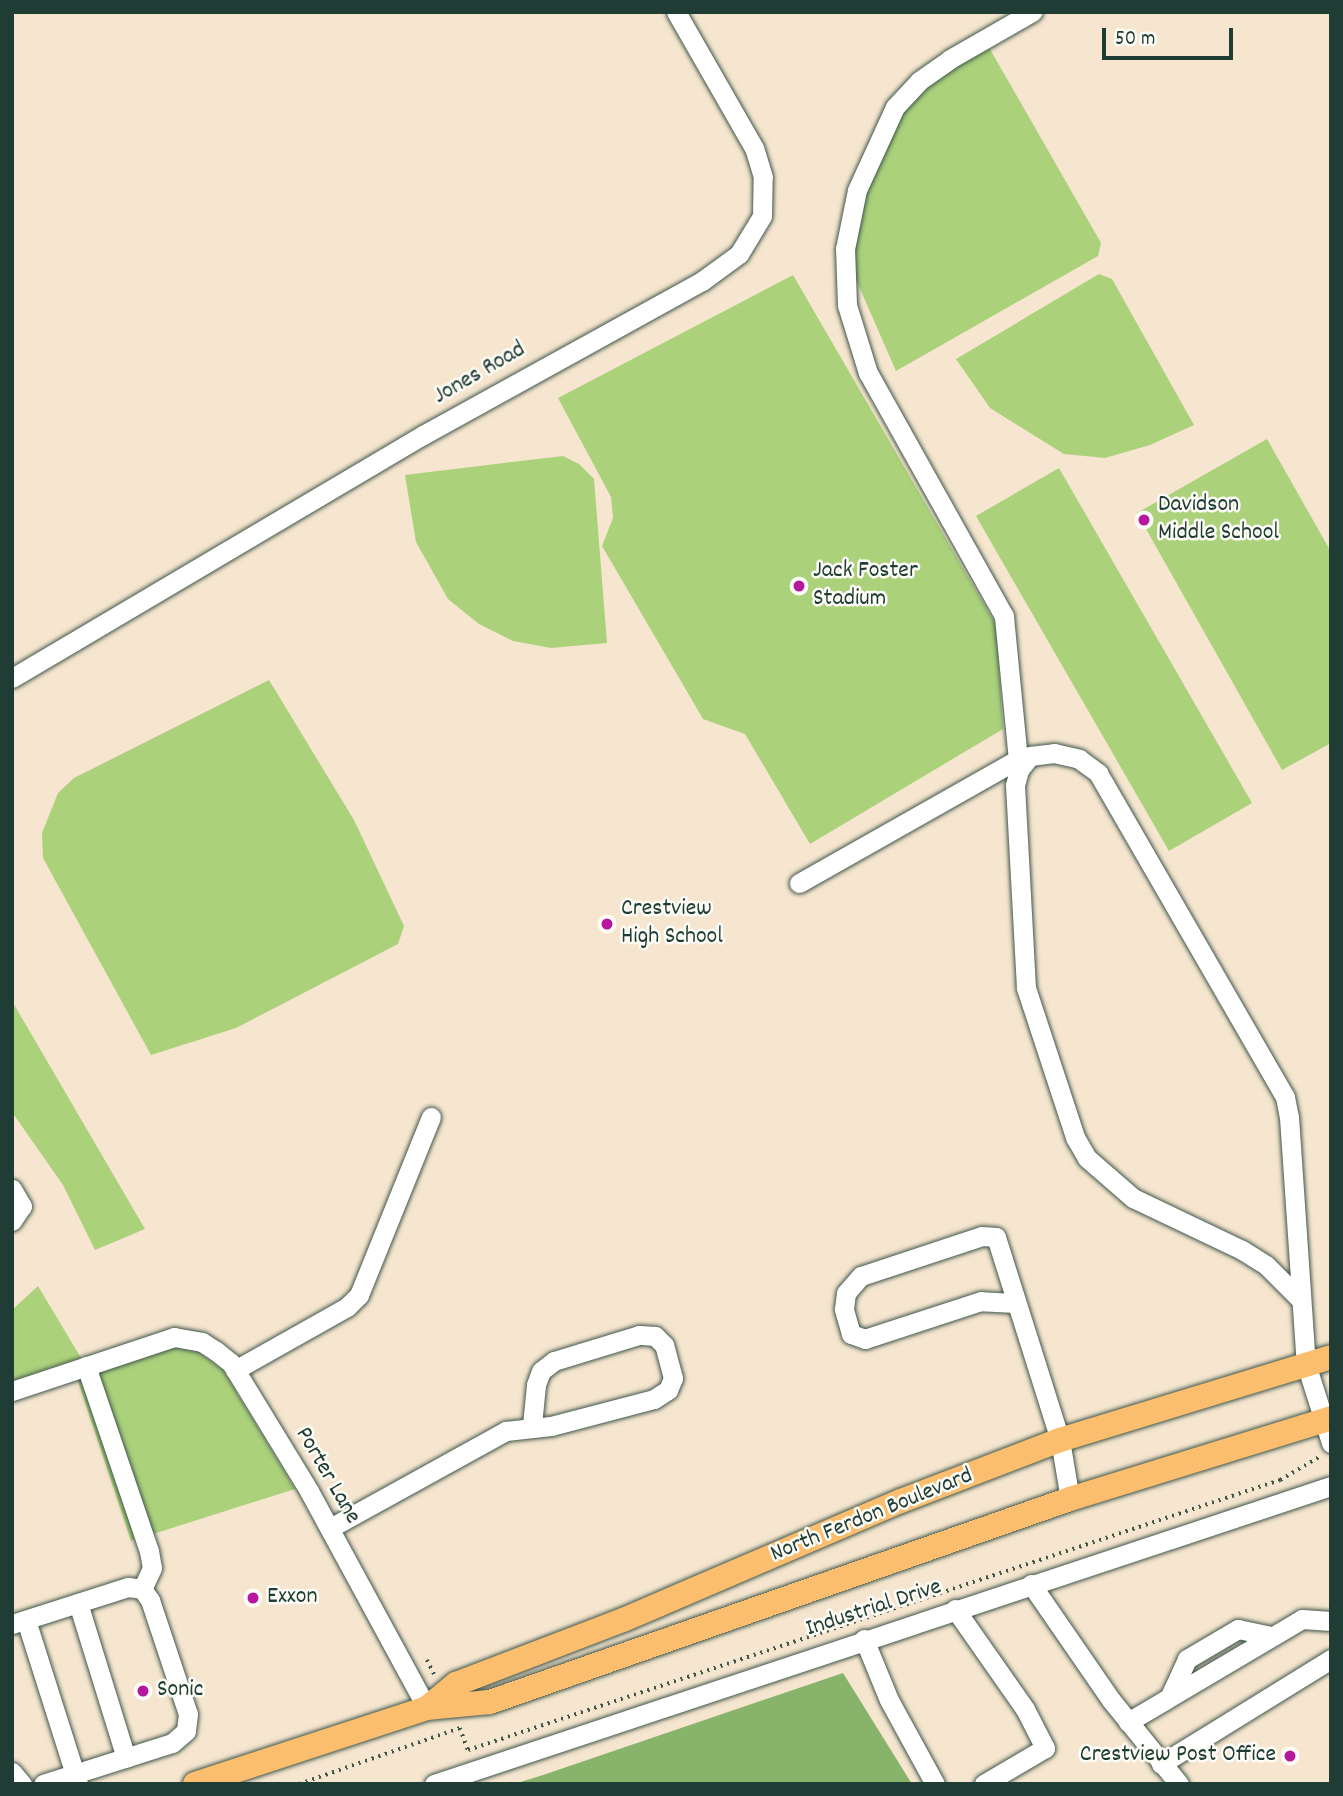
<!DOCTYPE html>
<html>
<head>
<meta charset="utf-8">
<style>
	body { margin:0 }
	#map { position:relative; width:1343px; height:1796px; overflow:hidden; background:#f6e6cf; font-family:Dekko,sans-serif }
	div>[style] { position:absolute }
	.green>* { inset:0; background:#abd17b }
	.forest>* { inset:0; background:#88b36b }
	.path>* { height:3.5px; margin-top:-1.75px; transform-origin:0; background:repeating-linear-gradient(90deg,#3f564b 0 2px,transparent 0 7px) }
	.roads { filter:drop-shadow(0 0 2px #3f564b) drop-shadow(0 0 2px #3f564b) }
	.minor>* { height:19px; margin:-9.5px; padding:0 9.5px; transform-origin:9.5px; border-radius:9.5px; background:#fff }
	.major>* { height:24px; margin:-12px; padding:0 12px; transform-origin:12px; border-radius:12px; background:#fabe6e }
	.dots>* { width:19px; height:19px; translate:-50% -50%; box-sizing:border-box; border:4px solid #fdfcf7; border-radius:50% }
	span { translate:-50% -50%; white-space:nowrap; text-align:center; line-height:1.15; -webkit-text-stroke:5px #fdfcf7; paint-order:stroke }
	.street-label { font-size:24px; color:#1f3d34 }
	.poi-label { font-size:24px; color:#1f3d34 }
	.left { translate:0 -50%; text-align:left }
	.right { translate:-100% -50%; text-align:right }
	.frame { position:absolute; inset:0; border:14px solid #1f3d34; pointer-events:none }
	.scale { position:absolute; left:1102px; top:28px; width:131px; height:32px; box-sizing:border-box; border:4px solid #1f3d34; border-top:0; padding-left:9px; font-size:21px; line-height:24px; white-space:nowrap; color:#1f3d34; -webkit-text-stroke:5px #fdfcf7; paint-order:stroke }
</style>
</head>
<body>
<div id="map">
	<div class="green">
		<i style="clip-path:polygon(987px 44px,1101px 243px,1098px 256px,896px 371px,854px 275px,851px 226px,896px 109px)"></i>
		<i style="clip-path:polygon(1099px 274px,1112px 279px,1194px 425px,1150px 445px,1105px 458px,1064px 454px,990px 408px,956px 359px)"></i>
		<i style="clip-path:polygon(793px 275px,996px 625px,1003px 729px,810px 844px,745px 734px,703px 719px,602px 546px,613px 518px,611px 497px,558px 398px)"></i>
		<i style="clip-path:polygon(1267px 439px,1331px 552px,1331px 743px,1282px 770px,1137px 513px)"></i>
		<i style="clip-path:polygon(563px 456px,579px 464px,594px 479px,607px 643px,551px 648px,513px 641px,479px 624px,448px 599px,416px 542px,405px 475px)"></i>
		<i style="clip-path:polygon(1059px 468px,1252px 803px,1169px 851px,976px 516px)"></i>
		<i style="clip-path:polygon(269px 680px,354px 820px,404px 926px,398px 944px,236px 1028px,151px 1055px,43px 858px,42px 833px,58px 793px,74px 778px)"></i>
		<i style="clip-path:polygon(12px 1001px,145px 1229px,95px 1250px,63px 1185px,12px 1112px)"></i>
		<i style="clip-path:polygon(38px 1286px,81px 1358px,12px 1381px,12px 1310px)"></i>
		<i style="clip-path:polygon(174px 1347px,197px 1351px,223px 1370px,295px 1489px,131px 1541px,77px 1378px)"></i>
	</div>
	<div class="forest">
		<i style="clip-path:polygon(843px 1673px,912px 1784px,514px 1784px,543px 1775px)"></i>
	</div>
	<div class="path">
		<i style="left:427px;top:1660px;width:18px;rotate:63deg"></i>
		<i style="left:299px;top:1784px;width:170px;rotate:-19.2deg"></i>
		<i style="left:460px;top:1728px;width:23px;rotate:70deg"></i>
		<i style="left:468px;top:1750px;width:856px;rotate:-18.39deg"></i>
		<i style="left:1280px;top:1480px;width:45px;rotate:-30.5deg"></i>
	</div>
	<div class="roads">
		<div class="minor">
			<i style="left:12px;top:678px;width:477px;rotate:-30.6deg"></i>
			<i style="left:423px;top:435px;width:319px;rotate:-28.9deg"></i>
			<i style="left:702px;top:281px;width:46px;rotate:-36.1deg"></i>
			<i style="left:739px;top:254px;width:44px;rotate:-58.8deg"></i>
			<i style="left:762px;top:216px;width:39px;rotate:-89deg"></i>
			<i style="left:763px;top:177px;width:30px;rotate:-107deg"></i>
			<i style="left:754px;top:148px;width:157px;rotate:-119.8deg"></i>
			<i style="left:1019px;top:770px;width:155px;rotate:-95.6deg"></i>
			<i style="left:1004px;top:616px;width:278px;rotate:-119.2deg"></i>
			<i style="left:868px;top:373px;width:71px;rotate:-107.2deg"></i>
			<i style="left:847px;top:305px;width:56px;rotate:-92deg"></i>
			<i style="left:845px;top:249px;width:60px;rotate:-78.5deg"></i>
			<i style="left:857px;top:190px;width:91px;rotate:-65.4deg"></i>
			<i style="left:895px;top:107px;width:35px;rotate:-47deg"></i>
			<i style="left:919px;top:81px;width:38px;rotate:-35deg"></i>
			<i style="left:950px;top:59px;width:95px;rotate:-29.8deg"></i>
			<i style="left:799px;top:883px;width:252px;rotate:-29.5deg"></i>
			<i style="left:12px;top:1189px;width:20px;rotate:60deg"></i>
			<i style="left:22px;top:1206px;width:18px;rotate:124deg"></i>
			<i style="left:1301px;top:1300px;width:49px;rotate:-135deg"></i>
			<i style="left:1266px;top:1265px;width:28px;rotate:-148deg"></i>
			<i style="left:1242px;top:1250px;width:121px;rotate:-154.5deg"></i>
			<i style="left:1133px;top:1198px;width:61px;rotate:-139deg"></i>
			<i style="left:1087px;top:1158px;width:24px;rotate:-120deg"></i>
			<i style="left:1075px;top:1137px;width:157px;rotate:-108.2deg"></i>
			<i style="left:1026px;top:988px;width:203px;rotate:-93.1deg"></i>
			<i style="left:1015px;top:785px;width:16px;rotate:-75deg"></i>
			<i style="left:1019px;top:770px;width:18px;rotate:-52deg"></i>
			<i style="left:1030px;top:756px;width:24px;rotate:-7deg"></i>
			<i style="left:1054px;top:753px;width:26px;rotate:13deg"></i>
			<i style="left:1079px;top:759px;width:24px;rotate:36deg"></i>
			<i style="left:1098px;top:773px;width:374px;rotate:60deg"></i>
			<i style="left:1285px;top:1097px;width:20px;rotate:79deg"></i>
			<i style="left:1289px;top:1117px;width:248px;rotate:86.1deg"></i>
			<i style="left:1306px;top:1364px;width:83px;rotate:72.4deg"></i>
			<i style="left:1015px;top:1303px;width:34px;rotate:-177deg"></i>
			<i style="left:981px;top:1301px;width:122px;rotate:161.9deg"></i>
			<i style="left:865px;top:1339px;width:15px;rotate:-160deg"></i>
			<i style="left:851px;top:1334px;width:26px;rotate:-106deg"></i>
			<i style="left:844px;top:1309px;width:16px;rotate:-83deg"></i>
			<i style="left:846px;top:1293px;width:23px;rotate:-49deg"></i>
			<i style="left:861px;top:1276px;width:127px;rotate:-18.3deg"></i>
			<i style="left:982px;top:1236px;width:14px;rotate:4deg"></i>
			<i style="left:996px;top:1237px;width:213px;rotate:72.5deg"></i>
			<i style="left:1060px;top:1440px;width:60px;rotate:80.4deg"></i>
			<i style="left:86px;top:1366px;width:195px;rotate:71.2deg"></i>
			<i style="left:149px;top:1551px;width:17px;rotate:80deg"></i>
			<i style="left:152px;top:1568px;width:23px;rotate:115deg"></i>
			<i style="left:235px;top:1370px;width:129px;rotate:-29.4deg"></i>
			<i style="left:347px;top:1307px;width:17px;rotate:-45deg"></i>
			<i style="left:359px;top:1295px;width:192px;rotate:-68deg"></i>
			<i style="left:12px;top:1391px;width:171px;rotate:-18.4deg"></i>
			<i style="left:174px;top:1337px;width:28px;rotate:10deg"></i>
			<i style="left:202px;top:1342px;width:17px;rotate:33deg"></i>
			<i style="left:216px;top:1351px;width:19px;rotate:39deg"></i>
			<i style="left:231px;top:1363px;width:150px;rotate:58.6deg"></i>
			<i style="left:309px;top:1491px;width:247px;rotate:61.5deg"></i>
			<i style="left:330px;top:1528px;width:201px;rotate:-28.9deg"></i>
			<i style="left:506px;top:1431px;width:45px;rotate:-6.3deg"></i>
			<i style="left:551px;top:1426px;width:106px;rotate:-14.7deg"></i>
			<i style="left:654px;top:1399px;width:17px;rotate:-33deg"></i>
			<i style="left:668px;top:1390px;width:13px;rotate:-67deg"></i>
			<i style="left:673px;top:1378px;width:34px;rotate:-105deg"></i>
			<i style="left:664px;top:1345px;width:13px;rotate:-135deg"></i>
			<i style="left:655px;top:1336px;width:16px;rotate:-176deg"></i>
			<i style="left:639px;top:1335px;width:89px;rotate:163deg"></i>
			<i style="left:554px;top:1361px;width:16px;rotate:142deg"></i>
			<i style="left:541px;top:1371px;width:15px;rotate:110deg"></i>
			<i style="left:536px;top:1385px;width:40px;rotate:95.7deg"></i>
			<i style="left:1031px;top:1584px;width:141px;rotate:55.4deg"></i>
			<i style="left:1111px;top:1700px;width:108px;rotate:51deg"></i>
			<i style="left:78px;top:1603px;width:162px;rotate:72.8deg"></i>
			<i style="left:955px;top:1609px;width:122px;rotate:55deg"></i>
			<i style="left:1025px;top:1709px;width:44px;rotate:62.9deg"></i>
			<i style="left:1045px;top:1748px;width:71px;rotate:149.5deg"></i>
			<i style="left:26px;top:1620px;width:172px;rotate:72.4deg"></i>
			<i style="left:12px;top:1624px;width:122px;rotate:-17.7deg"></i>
			<i style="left:128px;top:1587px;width:14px;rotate:8deg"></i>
			<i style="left:142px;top:1589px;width:14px;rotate:54deg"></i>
			<i style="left:150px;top:1600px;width:120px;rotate:71.6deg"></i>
			<i style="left:188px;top:1714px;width:17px;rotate:97deg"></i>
			<i style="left:186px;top:1731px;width:18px;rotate:139deg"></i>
			<i style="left:172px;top:1743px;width:135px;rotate:162.4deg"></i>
			<i style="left:864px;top:1639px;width:66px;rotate:67.7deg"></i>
			<i style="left:889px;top:1700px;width:96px;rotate:61.3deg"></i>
			<i style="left:1170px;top:1696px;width:41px;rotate:-65.3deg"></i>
			<i style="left:1187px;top:1659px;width:59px;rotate:-30.5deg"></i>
			<i style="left:1238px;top:1629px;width:35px;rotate:12deg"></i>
			<i style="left:1128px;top:1722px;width:202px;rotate:-30.6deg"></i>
			<i style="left:1302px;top:1619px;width:29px;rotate:4deg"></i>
			<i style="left:1161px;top:1764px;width:200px;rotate:-31.7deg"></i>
			<i style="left:12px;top:1772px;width:16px;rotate:50deg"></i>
			<i style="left:434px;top:1784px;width:945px;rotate:-18.38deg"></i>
		</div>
		<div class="major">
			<i style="left:427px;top:1708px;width:38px;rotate:-40deg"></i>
			<i style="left:456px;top:1684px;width:179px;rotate:-21deg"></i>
			<i style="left:623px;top:1620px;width:302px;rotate:-23.2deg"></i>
			<i style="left:901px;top:1501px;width:170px;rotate:-21deg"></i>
			<i style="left:1060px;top:1440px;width:283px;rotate:-17deg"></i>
			<i style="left:195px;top:1784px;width:244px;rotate:-18.1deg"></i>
			<i style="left:427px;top:1708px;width:63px;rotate:-5.4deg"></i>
			<i style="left:490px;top:1702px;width:614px;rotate:-19.29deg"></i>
			<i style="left:1070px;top:1499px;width:273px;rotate:-17.2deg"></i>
		</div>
	</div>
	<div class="dots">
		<i style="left:1144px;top:520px;background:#b5179e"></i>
		<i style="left:799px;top:586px;background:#b5179e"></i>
		<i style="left:607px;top:924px;background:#b5179e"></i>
		<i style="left:253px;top:1598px;background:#b5179e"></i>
		<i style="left:143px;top:1691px;background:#b5179e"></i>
		<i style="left:1290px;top:1756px;background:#b5179e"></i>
	</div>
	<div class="street-label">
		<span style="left:480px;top:374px;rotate:-30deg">Jones Road</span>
		<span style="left:327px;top:1476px;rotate:60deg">Porter Lane</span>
		<span style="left:872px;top:1516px;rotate:-22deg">North Ferdon Boulevard</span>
		<span style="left:874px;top:1609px;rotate:-18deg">Industrial Drive</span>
	</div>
	<div class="poi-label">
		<span class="left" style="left:1158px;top:520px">Davidson<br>Middle School</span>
		<span class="left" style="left:813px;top:586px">Jack Foster<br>Stadium</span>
		<span class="left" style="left:621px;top:924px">Crestview<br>High School</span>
		<span class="left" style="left:267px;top:1598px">Exxon</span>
		<span class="left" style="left:157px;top:1691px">Sonic</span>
		<span class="right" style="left:1276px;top:1756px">Crestview Post Office</span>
	</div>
	<div class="frame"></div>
	<div class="scale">50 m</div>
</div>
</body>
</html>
